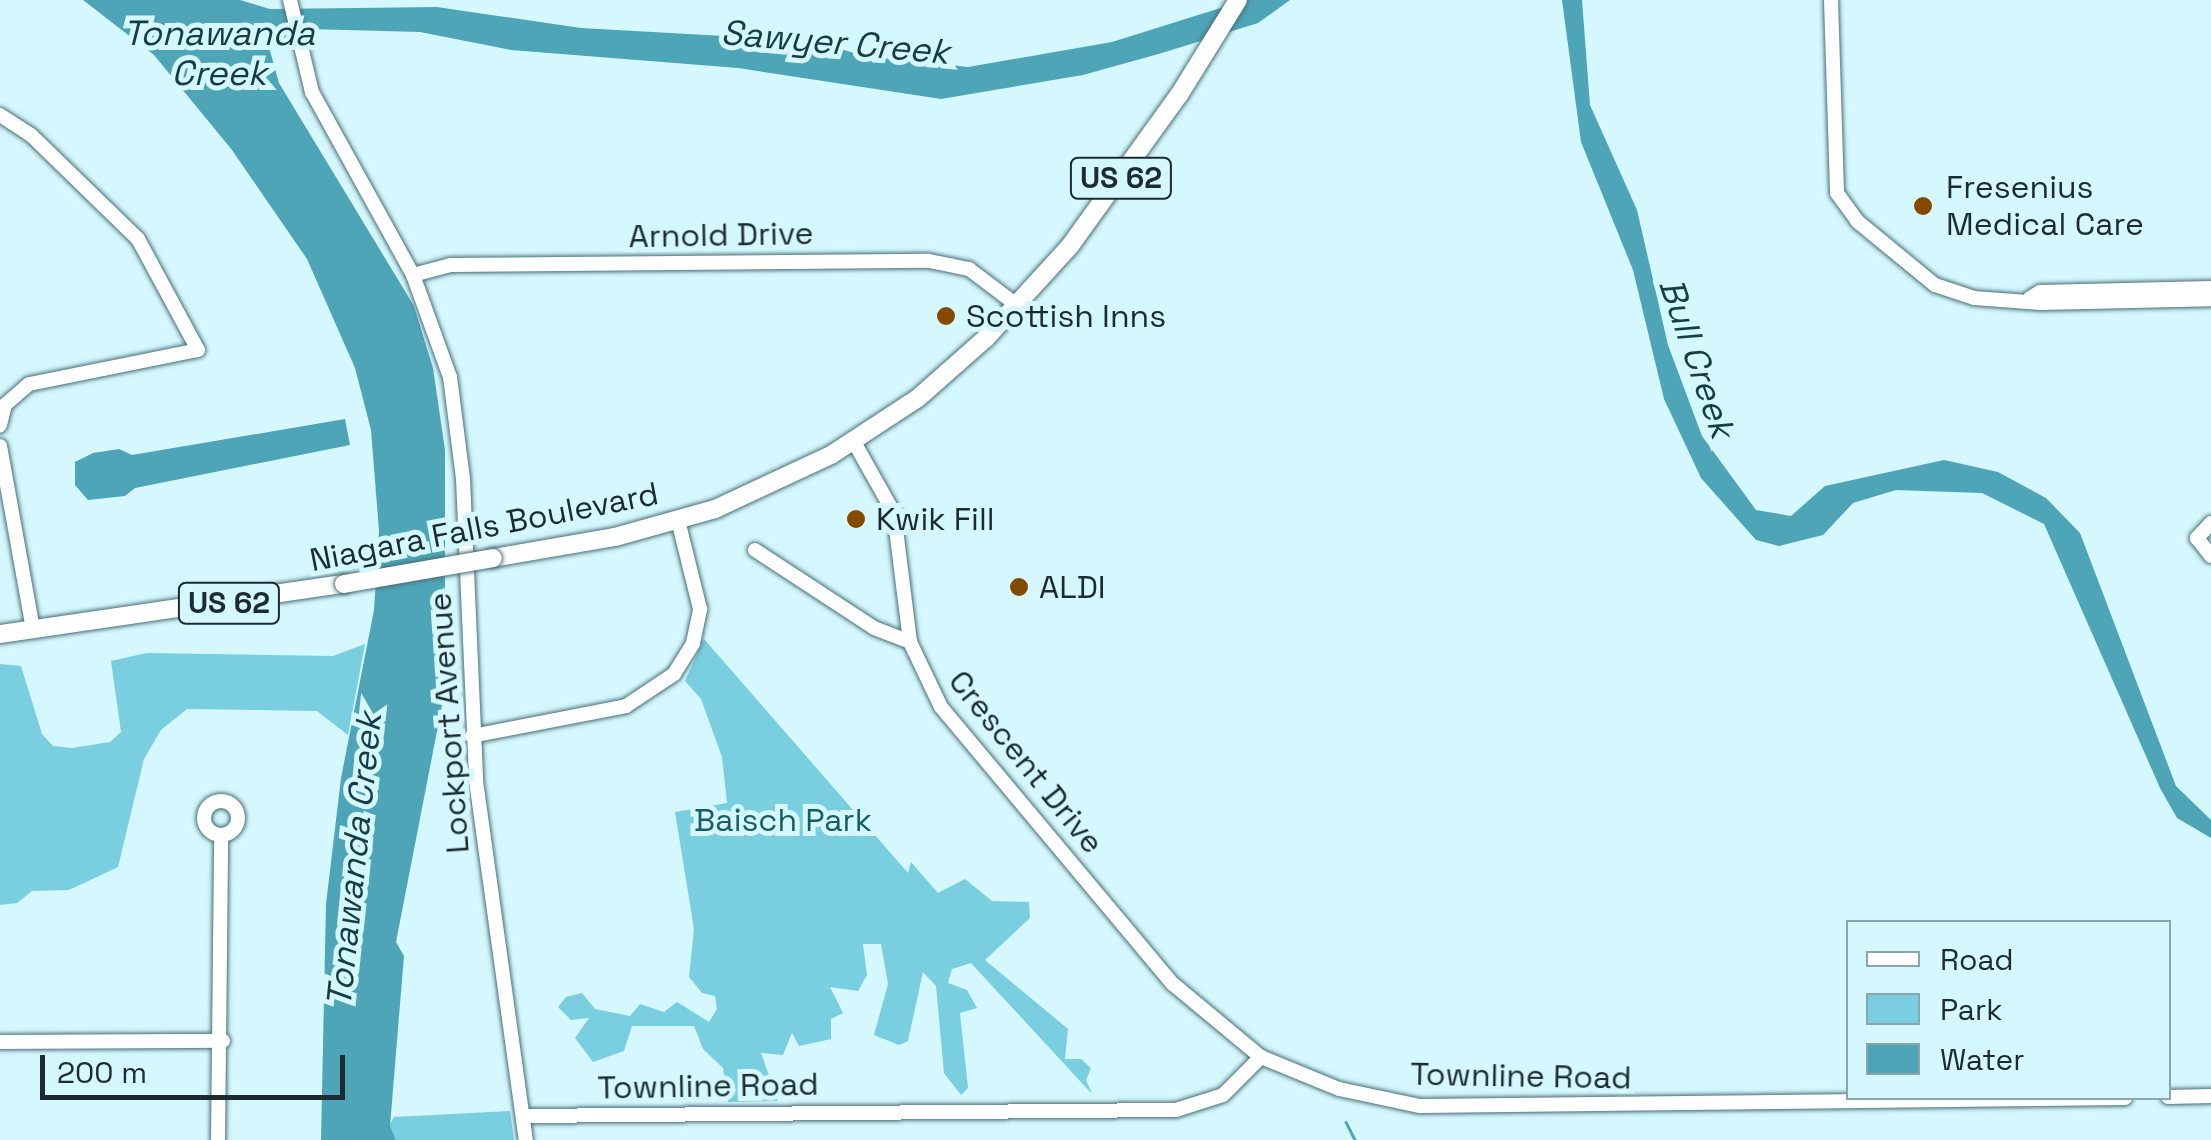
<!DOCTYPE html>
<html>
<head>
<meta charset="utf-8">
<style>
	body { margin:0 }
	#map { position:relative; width:2211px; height:1140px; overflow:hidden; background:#d5f7fe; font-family:"Space Grotesk",sans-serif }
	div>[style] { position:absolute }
	.green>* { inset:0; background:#79cee0 }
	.water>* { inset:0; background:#4ea5b7 }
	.stream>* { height:2.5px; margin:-1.25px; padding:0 1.25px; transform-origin:1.25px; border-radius:1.25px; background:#4ea5b7 }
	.roads { filter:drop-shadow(0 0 2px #476e76) drop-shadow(0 0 2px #476e76) }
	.minor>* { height:14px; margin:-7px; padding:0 7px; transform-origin:7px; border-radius:7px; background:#fff }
	.minor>.ring { margin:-7px; padding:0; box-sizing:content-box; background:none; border:14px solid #fff; border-radius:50% }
	.major>* { height:18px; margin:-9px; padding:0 9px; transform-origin:9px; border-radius:9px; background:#fff }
	.bridges { filter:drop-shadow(0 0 2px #476e76) drop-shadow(0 0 2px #476e76) }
	.major-bridge>* { height:18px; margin:-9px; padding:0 9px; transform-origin:9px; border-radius:9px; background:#fff }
	.dots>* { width:28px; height:28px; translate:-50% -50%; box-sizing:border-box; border:5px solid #d5f7fe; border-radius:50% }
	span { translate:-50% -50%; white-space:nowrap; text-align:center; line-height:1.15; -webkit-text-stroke:10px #d5f7fe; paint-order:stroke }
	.shield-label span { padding:2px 8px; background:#d5f7fe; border:2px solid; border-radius:8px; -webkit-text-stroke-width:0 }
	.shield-label { font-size:30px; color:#1b2b2f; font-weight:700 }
	.poi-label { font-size:32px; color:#1b2b2f }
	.left { translate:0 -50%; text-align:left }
	.street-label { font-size:32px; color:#1b2b2f }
	.park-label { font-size:32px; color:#155d6a }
	.water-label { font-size:35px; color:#143d45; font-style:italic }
	.legend { position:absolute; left:1846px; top:920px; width:325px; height:180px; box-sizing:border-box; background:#d5f7fe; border:2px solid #8ba5ab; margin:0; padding:12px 18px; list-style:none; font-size:30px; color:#1b2b2f }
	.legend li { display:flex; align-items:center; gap:20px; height:50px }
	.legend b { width:50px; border:2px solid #8ba5ab }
	.scale { position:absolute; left:40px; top:1055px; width:305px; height:45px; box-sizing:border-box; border:5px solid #1b2b2f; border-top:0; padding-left:12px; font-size:30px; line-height:35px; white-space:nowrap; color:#1b2b2f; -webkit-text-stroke:8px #d5f7fe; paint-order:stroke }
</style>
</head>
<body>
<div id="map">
	<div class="green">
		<i style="clip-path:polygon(704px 639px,908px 873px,911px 862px,938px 893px,965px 879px,992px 901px,1029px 902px,1030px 918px,985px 960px,1068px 1029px,1065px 1059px,1081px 1059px,1091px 1068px,1086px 1080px,1092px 1094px,971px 963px,952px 969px,948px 983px,967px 990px,977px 1008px,960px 1013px,968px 1088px,961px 1095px,944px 1073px,936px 986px,923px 972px,908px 1041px,899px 1045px,874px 1035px,888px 984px,881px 944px,863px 944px,867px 975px,858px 991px,830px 987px,843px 1013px,831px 1019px,831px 1039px,799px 1046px,792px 1033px,783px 1055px,761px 1053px,778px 1101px,728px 1102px,723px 1068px,703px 1049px,694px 1026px,632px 1026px,624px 1051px,593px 1062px,575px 1038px,589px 1018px,571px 1020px,558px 1007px,566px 997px,582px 993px,595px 1009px,630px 1016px,640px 1004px,664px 1012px,677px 1002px,709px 1022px,717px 1009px,715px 996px,702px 993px,689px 977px,694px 929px,675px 812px,727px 803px,722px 757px,701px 699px,685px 681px)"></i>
		<i style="clip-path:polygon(365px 644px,348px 735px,317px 711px,187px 709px,161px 730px,144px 759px,118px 867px,69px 890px,32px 891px,17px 903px,0 905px,0 664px,21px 666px,42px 734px,53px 746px,72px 748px,110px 742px,121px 732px,111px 661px,147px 653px,333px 656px)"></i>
		<i style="clip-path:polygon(510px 1111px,514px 1140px,396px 1140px,389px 1126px,394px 1117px)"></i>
	</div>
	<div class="water">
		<i style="clip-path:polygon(83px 0,240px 0,270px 9px,437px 7px,581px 28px,814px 41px,864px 56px,968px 67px,1112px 42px,1246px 0,1290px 0,1258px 23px,1162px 53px,1083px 75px,941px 99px,738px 68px,511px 50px,420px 32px,307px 29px,269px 47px,279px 83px,414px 306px,433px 368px,445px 450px,445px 690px,396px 942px,404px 956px,390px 1126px,396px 1140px,321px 1140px,326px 904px,341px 778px,374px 610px,379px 531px,371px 430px,355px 368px,307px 259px,232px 150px,154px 55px)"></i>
		<i style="clip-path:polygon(1562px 0,1582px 0,1590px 105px,1637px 210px,1668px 345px,1702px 436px,1756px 510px,1791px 516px,1825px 486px,1944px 460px,1998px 472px,2046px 498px,2080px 533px,2176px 786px,2211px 820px,2211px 838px,2177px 818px,2160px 788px,2044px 524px,1982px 493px,1896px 490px,1853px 503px,1823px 535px,1779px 546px,1756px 540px,1701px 478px,1664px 399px,1633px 270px,1581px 142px)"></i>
		<i style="clip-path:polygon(345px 419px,350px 445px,135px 488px,125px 496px,88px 500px,75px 485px,75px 462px,93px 453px,119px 449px,132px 455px)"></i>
	</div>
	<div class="stream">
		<i style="left:1346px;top:1122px;width:20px;rotate:63deg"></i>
	</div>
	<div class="roads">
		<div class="minor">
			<i style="left:290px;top:0;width:95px;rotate:76.6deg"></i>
			<i style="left:312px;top:92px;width:209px;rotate:61.1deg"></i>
			<i style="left:413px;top:275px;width:109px;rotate:70.1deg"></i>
			<i style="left:450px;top:377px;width:103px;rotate:82.7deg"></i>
			<i style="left:463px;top:479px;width:302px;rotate:87.5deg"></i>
			<i style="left:476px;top:781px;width:362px;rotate:82.1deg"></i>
			<i style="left:1831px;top:0;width:193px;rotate:88.2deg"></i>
			<i style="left:1837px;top:193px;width:34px;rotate:54deg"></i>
			<i style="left:1857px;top:221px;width:101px;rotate:39.4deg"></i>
			<i style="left:1935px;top:285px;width:41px;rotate:18.4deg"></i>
			<i style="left:1974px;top:298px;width:67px;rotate:4.3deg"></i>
			<i style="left:2041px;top:303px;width:170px;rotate:-1.3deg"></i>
			<i style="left:0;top:115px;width:37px;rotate:33deg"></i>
			<i style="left:31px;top:135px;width:149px;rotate:44.2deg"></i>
			<i style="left:138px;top:239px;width:126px;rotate:61.6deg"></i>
			<i style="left:198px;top:350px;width:172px;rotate:168.6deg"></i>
			<i style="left:29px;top:384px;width:32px;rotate:139deg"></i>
			<i style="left:5px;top:405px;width:21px;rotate:104deg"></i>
			<i style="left:413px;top:275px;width:39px;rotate:-15deg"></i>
			<i style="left:451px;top:265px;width:478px;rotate:-0.5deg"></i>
			<i style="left:929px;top:261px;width:41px;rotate:11.3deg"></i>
			<i style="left:969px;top:269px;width:61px;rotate:37.1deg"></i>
			<i style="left:2030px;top:298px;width:12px;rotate:-31deg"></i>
			<i style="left:2040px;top:292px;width:171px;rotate:-1.3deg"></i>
			<i style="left:854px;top:442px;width:81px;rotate:60.6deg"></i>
			<i style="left:894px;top:513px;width:130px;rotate:82.9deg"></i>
			<i style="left:910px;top:642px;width:72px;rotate:64.5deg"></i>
			<i style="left:941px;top:707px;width:361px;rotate:50.1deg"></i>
			<i style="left:1173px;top:984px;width:114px;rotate:39.7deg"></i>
			<i style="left:1261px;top:1057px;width:84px;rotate:22.3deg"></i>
			<i style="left:1339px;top:1089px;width:83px;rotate:11.9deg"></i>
			<i style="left:1420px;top:1106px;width:705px;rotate:-0.65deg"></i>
			<i style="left:0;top:446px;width:187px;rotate:79.8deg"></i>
			<i style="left:2211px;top:523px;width:21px;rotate:133deg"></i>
			<i style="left:2197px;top:538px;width:23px;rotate:52deg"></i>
			<i style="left:755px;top:550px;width:142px;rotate:33.2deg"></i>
			<i style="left:874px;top:628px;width:39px;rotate:21deg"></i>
			<i style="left:472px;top:736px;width:157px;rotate:-11deg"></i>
			<i style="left:626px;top:706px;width:58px;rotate:-33.7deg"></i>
			<i style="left:674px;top:674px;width:36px;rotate:-58deg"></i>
			<i style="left:693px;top:643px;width:35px;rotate:-78deg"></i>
			<i style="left:700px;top:609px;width:92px;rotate:-103.9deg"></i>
			<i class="ring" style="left:204px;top:801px;width:20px;height:20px"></i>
			<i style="left:0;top:1042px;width:223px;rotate:-0.3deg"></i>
			<i style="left:2168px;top:1097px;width:43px;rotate:-1.3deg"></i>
			<i style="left:523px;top:1116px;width:653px;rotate:-0.53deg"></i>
			<i style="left:1176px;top:1110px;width:49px;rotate:-17.7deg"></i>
			<i style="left:1223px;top:1095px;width:54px;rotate:-45deg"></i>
			<i style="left:218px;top:1140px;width:305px;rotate:-89.4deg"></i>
		</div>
		<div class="major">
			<i style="left:493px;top:558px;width:124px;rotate:-9.8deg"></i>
			<i style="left:615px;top:537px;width:104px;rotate:-15.6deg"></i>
			<i style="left:715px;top:509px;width:128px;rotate:-25deg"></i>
			<i style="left:831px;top:455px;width:104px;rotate:-33.2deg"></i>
			<i style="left:918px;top:398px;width:91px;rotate:-41.4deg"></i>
			<i style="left:986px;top:338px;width:125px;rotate:-47.6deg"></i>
			<i style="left:1070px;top:246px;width:186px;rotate:-54.2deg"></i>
			<i style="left:1179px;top:95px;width:112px;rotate:-58.2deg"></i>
			<i style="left:0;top:634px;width:348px;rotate:-8.3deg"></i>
		</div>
	</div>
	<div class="bridges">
		<div class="major-bridge">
			<i style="left:344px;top:584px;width:151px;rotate:-9.9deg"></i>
		</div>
	</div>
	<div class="dots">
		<i style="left:1923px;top:206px;background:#844a00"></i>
		<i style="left:946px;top:316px;background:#844a00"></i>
		<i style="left:856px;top:519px;background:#844a00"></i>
		<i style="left:1019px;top:587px;background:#844a00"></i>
	</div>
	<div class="shield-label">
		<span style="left:1121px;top:178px">US 62</span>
		<span style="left:229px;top:603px">US 62</span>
	</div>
	<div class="poi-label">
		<span class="left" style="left:1946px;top:206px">Fresenius<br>Medical Care</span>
		<span class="left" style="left:966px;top:316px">Scottish Inns</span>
		<span class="left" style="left:876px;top:519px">Kwik Fill</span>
		<span class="left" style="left:1039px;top:587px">ALDI</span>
	</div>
	<div class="street-label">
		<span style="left:721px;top:235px;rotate:-1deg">Arnold Drive</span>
		<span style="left:484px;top:527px;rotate:-11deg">Niagara Falls Boulevard</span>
		<span style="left:449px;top:723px;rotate:-94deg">Lockport Avenue</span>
		<span style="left:1026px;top:762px;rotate:51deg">Crescent Drive</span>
		<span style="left:1521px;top:1076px;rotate:1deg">Townline Road</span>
		<span style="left:708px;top:1086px;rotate:-1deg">Townline Road</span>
	</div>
	<div class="park-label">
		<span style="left:783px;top:820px">Baisch Park</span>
	</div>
	<div class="water-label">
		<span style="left:219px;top:53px">Tonawanda<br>Creek</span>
		<span style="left:835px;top:42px;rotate:5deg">Sawyer Creek</span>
		<span style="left:1697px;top:358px;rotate:71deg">Bull Creek</span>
		<span style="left:354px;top:860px;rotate:-84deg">Tonawanda Creek</span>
	</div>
	<ul class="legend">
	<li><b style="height:12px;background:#fff"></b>Road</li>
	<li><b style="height:28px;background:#79cee0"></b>Park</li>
	<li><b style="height:28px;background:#4ea5b7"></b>Water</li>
	</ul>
	<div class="scale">200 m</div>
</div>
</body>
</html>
